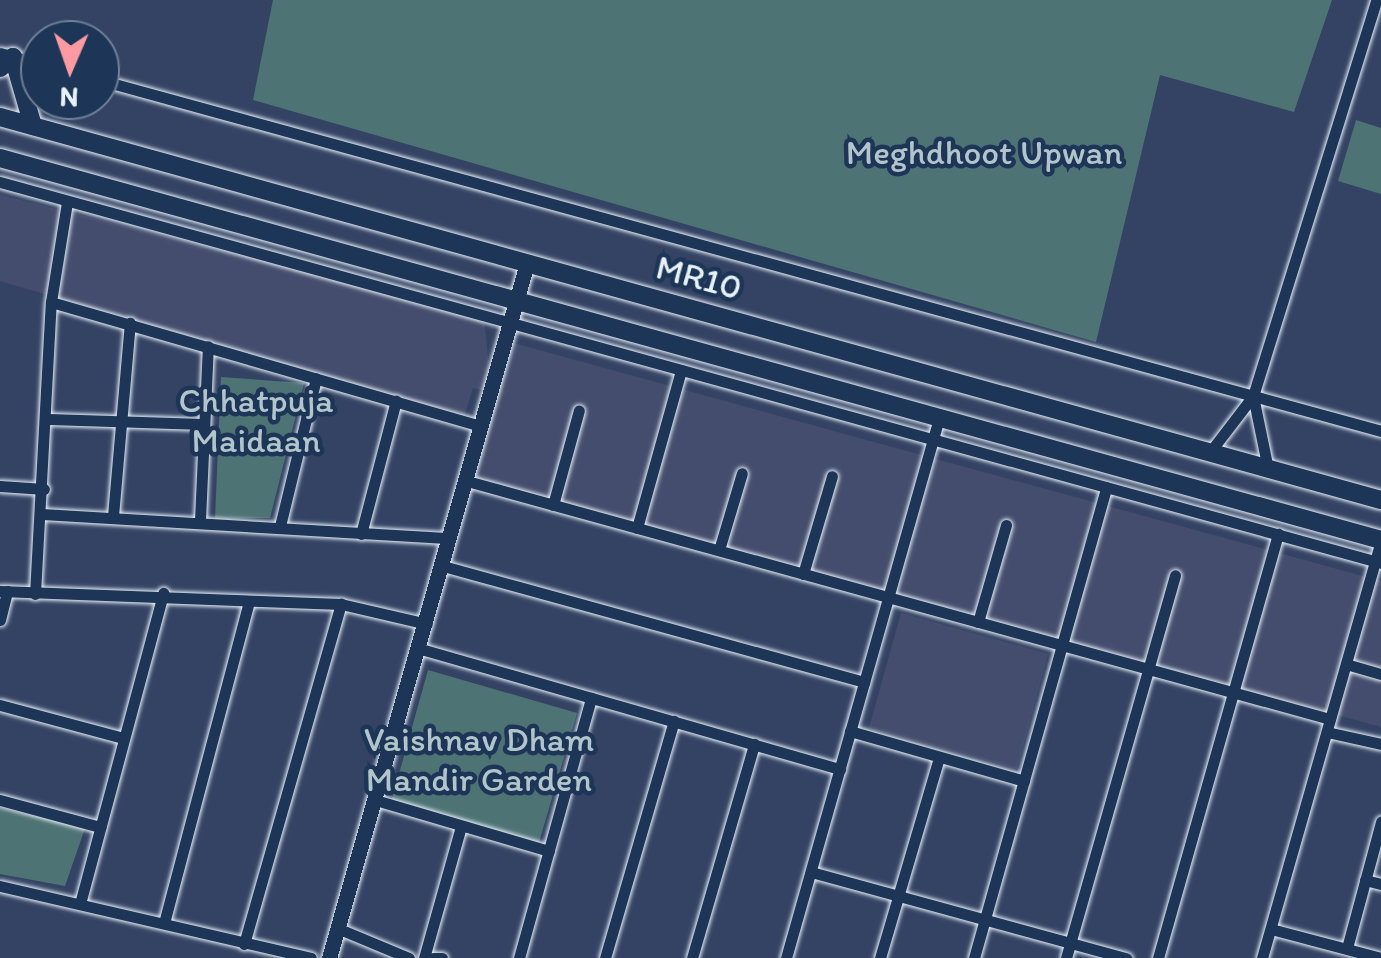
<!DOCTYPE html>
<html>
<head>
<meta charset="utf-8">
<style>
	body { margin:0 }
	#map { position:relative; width:1381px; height:958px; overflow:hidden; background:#344364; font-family:Itim,sans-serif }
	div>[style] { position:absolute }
	.built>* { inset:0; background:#444d6d }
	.green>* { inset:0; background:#4e7375 }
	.roads { filter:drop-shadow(0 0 2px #e8f1f8) drop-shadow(0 0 2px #e8f1f8) }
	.street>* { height:11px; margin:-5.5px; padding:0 5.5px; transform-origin:5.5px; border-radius:5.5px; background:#1d3557 }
	.secondary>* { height:15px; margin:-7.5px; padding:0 7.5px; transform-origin:7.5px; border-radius:7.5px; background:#1d3557 }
	.primary>* { height:18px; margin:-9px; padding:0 9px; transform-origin:9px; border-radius:9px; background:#1d3557 }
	span { translate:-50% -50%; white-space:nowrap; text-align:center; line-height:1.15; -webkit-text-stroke:9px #1d3557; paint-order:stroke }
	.park-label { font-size:35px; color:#b2c5ca }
	.street-label { font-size:35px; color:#e8f1f8 }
	.north { position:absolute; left:20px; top:20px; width:100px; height:100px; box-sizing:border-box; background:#1d3557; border:2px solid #6e8097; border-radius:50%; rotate:182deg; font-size:28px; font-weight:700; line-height:40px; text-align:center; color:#e8f1f8 }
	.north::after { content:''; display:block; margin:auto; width:35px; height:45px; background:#ff9aa2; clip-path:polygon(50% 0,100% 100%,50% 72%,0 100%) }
</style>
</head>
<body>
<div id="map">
	<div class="built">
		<i style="clip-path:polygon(0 195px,484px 316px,491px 392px,473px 388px,464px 417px,0 281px)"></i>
		<i style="clip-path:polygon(510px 342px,1381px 581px,1381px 727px,475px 479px)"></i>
		<i style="clip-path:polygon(901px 613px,1048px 654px,1017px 769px,869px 728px)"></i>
	</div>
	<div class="green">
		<i style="clip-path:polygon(273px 0,1332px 0,1294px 112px,1160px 75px,1096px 342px,253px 100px)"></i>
		<i style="clip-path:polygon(1356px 120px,1381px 128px,1381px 194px,1338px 181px)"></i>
		<i style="clip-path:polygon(221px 377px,304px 383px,270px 518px,215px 519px)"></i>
		<i style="clip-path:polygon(428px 670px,577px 713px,537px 849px,390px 806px)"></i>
		<i style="clip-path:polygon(0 808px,85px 828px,65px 886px,0 874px)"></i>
	</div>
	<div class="roads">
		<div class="street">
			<i style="left:0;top:53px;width:41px;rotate:15.4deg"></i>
			<i style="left:100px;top:80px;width:1328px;rotate:15.32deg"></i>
			<i style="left:0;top:182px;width:1433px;rotate:15.42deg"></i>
			<i style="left:51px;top:302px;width:448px;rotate:16.1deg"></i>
			<i style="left:1253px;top:396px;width:75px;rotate:78.4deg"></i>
			<i style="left:49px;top:419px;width:154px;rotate:1.9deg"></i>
			<i style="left:1210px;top:452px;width:71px;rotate:-52.5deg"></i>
			<i style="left:1253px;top:396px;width:415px;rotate:-72.7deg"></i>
			<i style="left:467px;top:481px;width:895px;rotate:15.42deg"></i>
			<i style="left:0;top:486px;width:44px;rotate:3.9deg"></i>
			<i style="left:553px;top:505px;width:98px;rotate:-74.7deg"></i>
			<i style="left:42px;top:514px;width:409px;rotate:3.4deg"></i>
			<i style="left:113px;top:516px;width:194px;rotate:-85deg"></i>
			<i style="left:200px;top:520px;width:174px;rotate:-87.4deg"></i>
			<i style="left:280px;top:526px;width:152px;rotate:-76.3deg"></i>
			<i style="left:637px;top:528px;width:164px;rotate:-74.4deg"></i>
			<i style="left:361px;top:534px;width:138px;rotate:-75.3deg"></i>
			<i style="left:719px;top:550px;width:80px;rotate:-73.4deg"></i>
			<i style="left:443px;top:566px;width:437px;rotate:15.4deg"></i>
			<i style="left:803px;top:574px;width:102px;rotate:-73.5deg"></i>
			<i style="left:0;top:591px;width:341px;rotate:2.2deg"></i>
			<i style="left:341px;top:604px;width:88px;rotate:13.1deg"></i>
			<i style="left:35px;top:594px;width:292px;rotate:-86.9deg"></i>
			<i style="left:51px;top:302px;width:101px;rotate:-80.9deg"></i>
			<i style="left:0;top:620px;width:30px;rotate:-76deg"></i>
			<i style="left:978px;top:622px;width:101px;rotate:-73.9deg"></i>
			<i style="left:421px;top:649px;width:436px;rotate:16deg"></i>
			<i style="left:1346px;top:664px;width:36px;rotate:16deg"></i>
			<i style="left:0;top:705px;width:127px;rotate:15deg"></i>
			<i style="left:850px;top:731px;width:181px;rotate:16deg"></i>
			<i style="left:1327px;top:732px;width:55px;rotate:12.5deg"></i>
			<i style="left:0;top:800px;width:104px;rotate:15.1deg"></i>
			<i style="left:379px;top:801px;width:177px;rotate:16.4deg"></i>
			<i style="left:811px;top:872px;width:327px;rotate:15.3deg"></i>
			<i style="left:1365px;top:880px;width:16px;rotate:14deg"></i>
			<i style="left:0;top:886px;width:319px;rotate:13deg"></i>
			<i style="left:81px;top:900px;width:318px;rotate:-75deg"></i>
			<i style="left:164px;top:923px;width:333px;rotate:-75.2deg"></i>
			<i style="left:337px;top:928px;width:78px;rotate:22.6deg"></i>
			<i style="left:1271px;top:929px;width:114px;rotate:14.8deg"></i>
			<i style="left:244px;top:944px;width:354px;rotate:-74.1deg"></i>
			<i style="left:1347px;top:948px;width:131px;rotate:-74.9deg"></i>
			<i style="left:424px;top:958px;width:137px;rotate:-74.3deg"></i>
			<i style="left:433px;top:958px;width:9px"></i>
			<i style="left:519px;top:958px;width:270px;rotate:-74.5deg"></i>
			<i style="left:605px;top:958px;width:247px;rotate:-73.8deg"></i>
			<i style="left:692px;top:958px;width:223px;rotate:-73.8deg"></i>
			<i style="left:786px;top:958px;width:561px;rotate:-74.18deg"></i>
			<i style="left:880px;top:958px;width:209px;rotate:-73.6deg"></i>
			<i style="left:974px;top:958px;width:489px;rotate:-74.3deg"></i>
			<i style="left:1066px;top:958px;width:398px;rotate:-74.1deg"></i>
			<i style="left:1158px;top:958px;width:441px;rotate:-74.2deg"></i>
			<i style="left:1262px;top:958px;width:435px;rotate:-74.1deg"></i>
		</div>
		<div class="secondary">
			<i style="left:329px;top:958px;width:723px;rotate:-74.1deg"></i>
		</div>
		<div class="primary">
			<i style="left:0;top:68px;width:17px;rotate:-40deg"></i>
			<i style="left:13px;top:57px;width:72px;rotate:73.8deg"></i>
			<i style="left:0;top:117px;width:1433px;rotate:15.5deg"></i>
			<i style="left:0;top:158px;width:1433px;rotate:15.46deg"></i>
		</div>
	</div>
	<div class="park-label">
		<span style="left:984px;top:152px">Meghdhoot Upwan</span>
		<span style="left:256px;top:420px">Chhatpuja<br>Maidaan</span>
		<span style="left:479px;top:759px">Vaishnav Dham<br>Mandir Garden</span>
	</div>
	<div class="street-label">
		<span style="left:699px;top:277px;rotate:15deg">MR10</span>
	</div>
	<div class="north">N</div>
</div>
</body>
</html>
